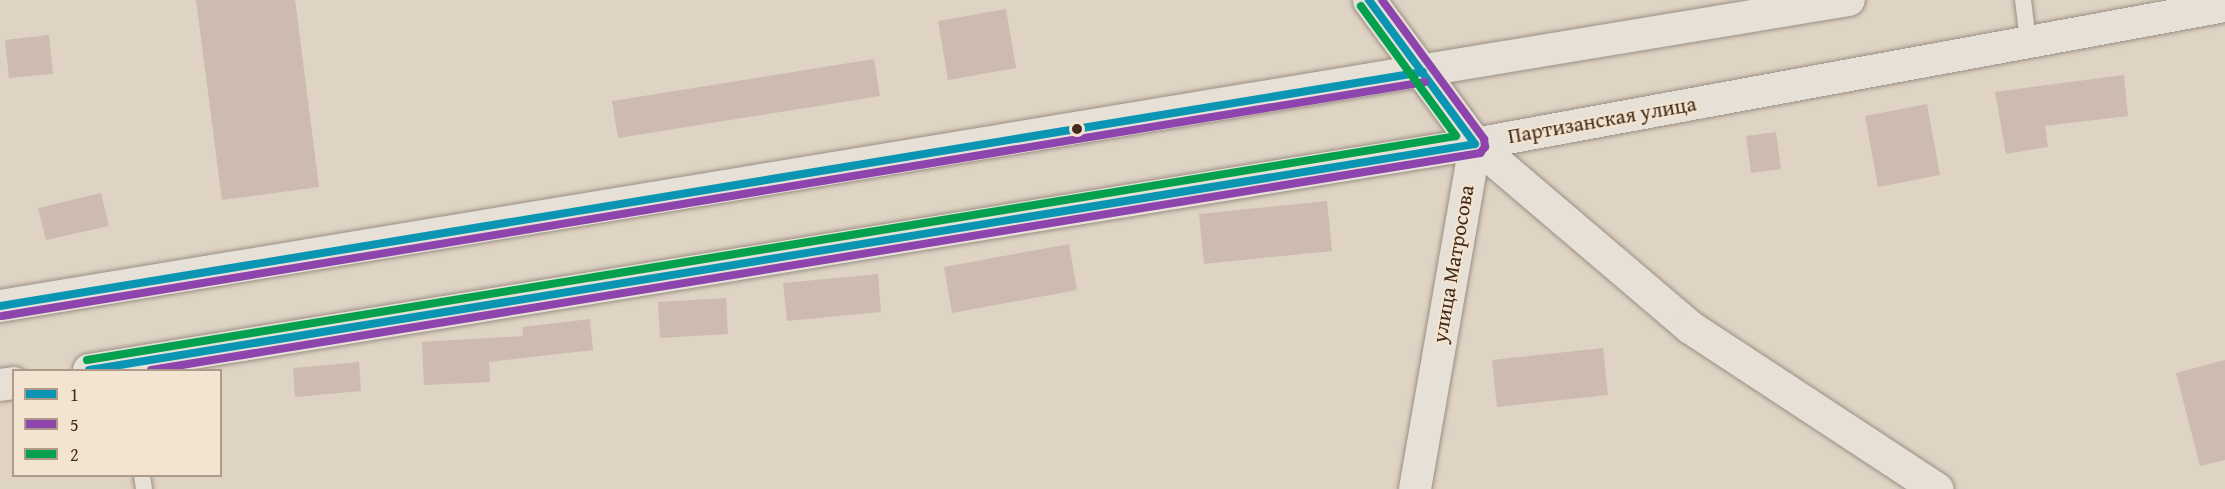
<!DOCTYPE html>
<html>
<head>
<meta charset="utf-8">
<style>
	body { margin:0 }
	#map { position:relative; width:2225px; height:489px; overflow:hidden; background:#dfd3c3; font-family:"Gentium Book Plus",serif }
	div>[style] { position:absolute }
	.building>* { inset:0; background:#cdbbb1 }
	.roads { filter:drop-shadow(0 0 2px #998f84) drop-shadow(0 0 2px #998f84) }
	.service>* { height:16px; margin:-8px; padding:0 8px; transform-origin:8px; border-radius:8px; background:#e6e0d7 }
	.minor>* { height:32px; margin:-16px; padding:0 16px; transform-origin:16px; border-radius:16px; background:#e6e0d7 }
	.secondary>* { height:33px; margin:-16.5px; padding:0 16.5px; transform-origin:16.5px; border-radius:16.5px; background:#e6e0d7 }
	.bus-1>* { height:8px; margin:-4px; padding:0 4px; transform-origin:4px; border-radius:4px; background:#0a96b3 }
	.bus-2>* { height:8px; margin:-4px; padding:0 4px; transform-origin:4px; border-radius:4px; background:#8e44ad }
	.bus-3>* { height:8px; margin:-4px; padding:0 4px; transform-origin:4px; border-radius:4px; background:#03a04e }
	.dots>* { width:16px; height:16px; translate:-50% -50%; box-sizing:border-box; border:3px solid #f2e4d0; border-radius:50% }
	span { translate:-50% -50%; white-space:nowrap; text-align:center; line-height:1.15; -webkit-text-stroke:4.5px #f2e4d0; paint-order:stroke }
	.street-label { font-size:21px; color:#452b1c }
	.legend { position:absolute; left:12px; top:369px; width:210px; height:108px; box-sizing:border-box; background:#f2e4d0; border:2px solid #ad9a88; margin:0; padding:8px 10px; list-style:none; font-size:18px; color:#452b1c }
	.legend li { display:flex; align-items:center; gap:12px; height:30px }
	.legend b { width:30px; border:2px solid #ad9a88 }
</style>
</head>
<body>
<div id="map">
	<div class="building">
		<i style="clip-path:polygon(196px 0,295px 0,319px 187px,222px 200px)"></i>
		<i style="clip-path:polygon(1006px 9px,1016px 68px,948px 80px,938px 21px)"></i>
		<i style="clip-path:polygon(49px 35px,53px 74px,9px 78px,5px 40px)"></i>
		<i style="clip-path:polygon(874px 59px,880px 96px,618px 138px,612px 101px)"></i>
		<i style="clip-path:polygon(2124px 75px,2128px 116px,2045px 126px,2048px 147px,2006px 154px,1995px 92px)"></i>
		<i style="clip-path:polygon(1927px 104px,1940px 175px,1878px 187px,1865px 116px)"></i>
		<i style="clip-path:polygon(1776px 132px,1781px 169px,1751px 173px,1746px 136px)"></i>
		<i style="clip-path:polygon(101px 193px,109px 226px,46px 240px,38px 208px)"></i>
		<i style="clip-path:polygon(1327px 201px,1332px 251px,1204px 264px,1199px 214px)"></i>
		<i style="clip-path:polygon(1069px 244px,1077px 290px,952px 313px,944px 267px)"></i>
		<i style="clip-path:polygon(878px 274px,881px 312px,787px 321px,783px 283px)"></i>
		<i style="clip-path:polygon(726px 298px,728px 334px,660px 338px,658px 302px)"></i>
		<i style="clip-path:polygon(590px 319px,593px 350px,489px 362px,490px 382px,424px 385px,422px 342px,523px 336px,522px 327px)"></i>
		<i style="clip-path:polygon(1603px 348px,1608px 395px,1497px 407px,1492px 360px)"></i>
		<i style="clip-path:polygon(2225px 360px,2225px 460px,2200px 466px,2176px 373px)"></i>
		<i style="clip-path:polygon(359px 362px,361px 391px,295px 397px,293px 368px)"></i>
	</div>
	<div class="roads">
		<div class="service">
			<i style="left:2023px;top:0;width:41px;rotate:83deg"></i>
			<i style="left:142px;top:476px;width:13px;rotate:81deg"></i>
		</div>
		<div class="minor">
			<i style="left:0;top:306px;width:1874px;rotate:-9.4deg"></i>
			<i style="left:89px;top:370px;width:1404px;rotate:-9.26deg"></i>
			<i style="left:1475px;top:144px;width:763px;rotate:-10.43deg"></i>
			<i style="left:0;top:385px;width:14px;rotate:-8deg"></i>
			<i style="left:1415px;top:489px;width:350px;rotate:-80.1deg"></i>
		</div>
		<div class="secondary">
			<i style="left:1369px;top:0;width:179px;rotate:53.6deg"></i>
			<i style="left:1475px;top:144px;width:282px;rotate:40.4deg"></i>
			<i style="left:1690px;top:327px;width:295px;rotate:33.3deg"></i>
		</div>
	</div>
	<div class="bus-1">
		<i style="left:0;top:306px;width:1442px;rotate:-9.34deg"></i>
		<i style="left:89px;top:370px;width:1404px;rotate:-9.26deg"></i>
		<i style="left:1475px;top:144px;width:179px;rotate:-126.4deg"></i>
	</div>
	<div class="bus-2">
		<i style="left:2px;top:316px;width:1442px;rotate:-9.34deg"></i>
		<i style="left:151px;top:370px;width:1347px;rotate:-9.27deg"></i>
		<i style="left:1480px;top:153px;width:8px;rotate:-50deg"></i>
		<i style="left:1485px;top:147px;width:8px;rotate:-97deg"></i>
		<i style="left:1484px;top:139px;width:172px;rotate:-126.3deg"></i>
	</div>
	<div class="bus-3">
		<i style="left:87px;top:360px;width:1387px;rotate:-9.29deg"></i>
		<i style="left:1456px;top:136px;width:161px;rotate:-126.2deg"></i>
	</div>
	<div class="dots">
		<i style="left:1077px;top:129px;background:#452b1c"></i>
	</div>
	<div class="street-label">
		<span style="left:1602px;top:120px;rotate:-10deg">Партизанская улица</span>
		<span style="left:1453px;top:264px;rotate:-80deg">улица Матросова</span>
	</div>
	<ul class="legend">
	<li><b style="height:8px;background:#0a96b3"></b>1</li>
	<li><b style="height:8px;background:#8e44ad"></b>5</li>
	<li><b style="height:8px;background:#03a04e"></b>2</li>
	</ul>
</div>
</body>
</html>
